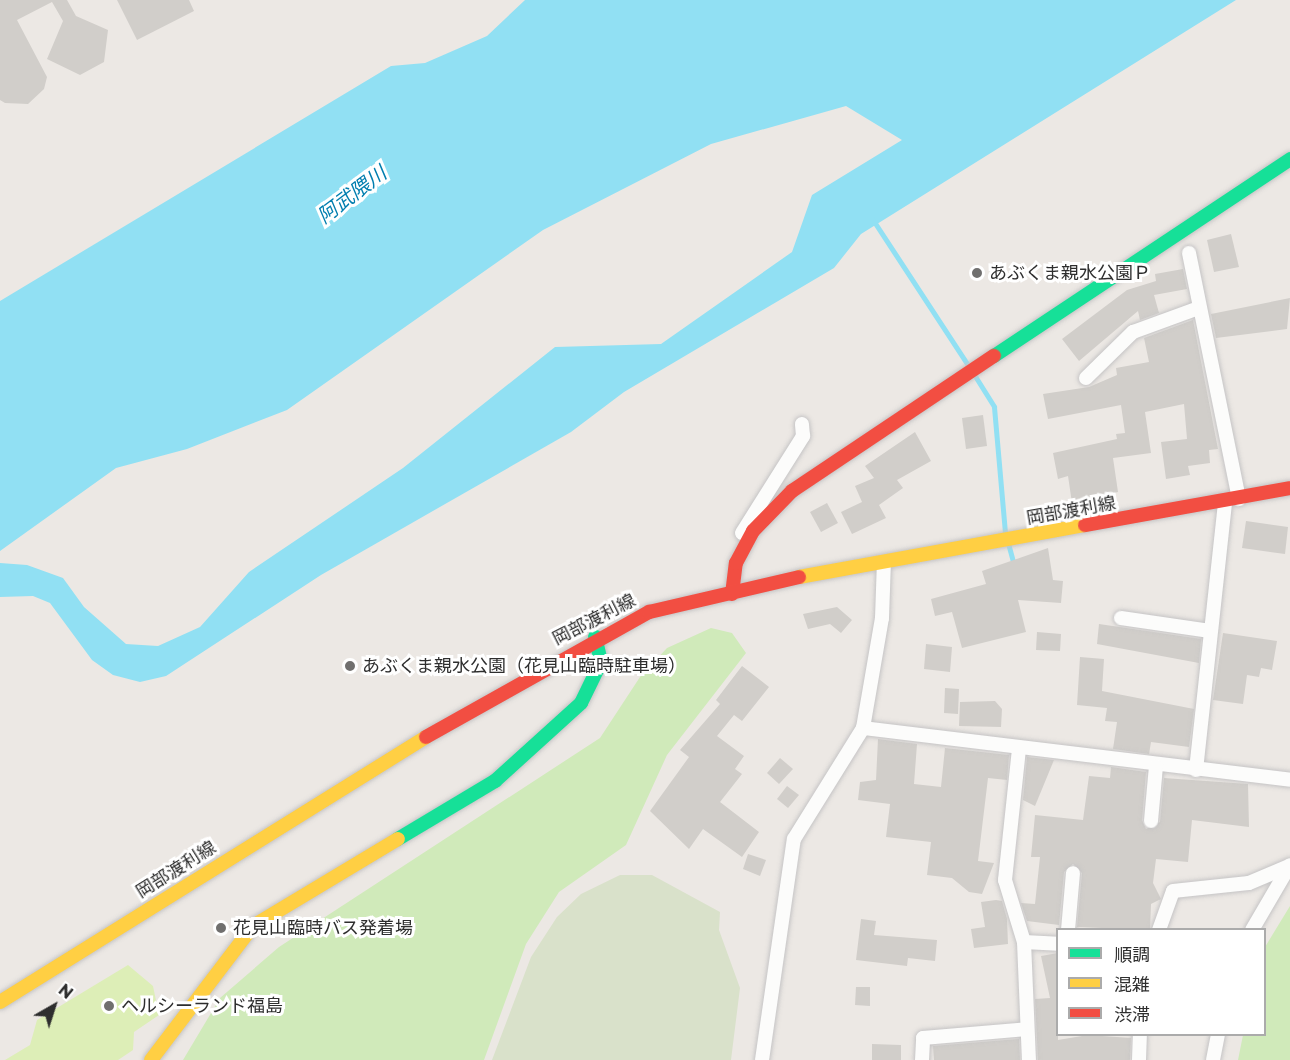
<!DOCTYPE html>
<html>
<head>
<meta charset="utf-8">
<style>
	body { margin:0 }
	#map { position:relative; width:1290px; height:1060px; overflow:hidden; background:#ece8e4; font-family:Montserrat,"Noto Sans JP",sans-serif }
	div>[style] { position:absolute }
	.green>* { inset:0; background:#d0eaba }
	.cemetery>* { inset:0; background:#d9e1ca }
	.pitch>* { inset:0; background:#ddeeb7 }
	.water>* { inset:0; background:#91e0f3 }
	.stream>* { height:5px; margin:-2.5px; padding:0 2.5px; transform-origin:2.5px; border-radius:2.5px; background:#91e0f3 }
	.building>* { inset:0; background:#d1ceca }
	.roads { filter:drop-shadow(0 0 2px #c5c4c5) drop-shadow(0 0 2px #c5c4c5) }
	.street>* { height:14px; margin:-7px; padding:0 7px; transform-origin:7px; border-radius:7px; background:#fcfcfb }
	.fast>* { height:14px; margin:-7px; padding:0 7px; transform-origin:7px; border-radius:7px; background:#16e098 }
	.slow>* { height:14px; margin:-7px; padding:0 7px; transform-origin:7px; border-radius:7px; background:#ffcf43 }
	.jam>* { height:14px; margin:-7px; padding:0 7px; transform-origin:7px; border-radius:7px; background:#f24e42 }
	.dots>* { width:16px; height:16px; translate:-50% -50%; box-sizing:border-box; border:3px solid #fff; border-radius:50% }
	span { translate:-50% -50%; white-space:nowrap; text-align:center; line-height:1.15; -webkit-text-stroke:6px #fff; paint-order:stroke }
	.poi-label { font-size:18px; color:#2e2e2e }
	.left { translate:0 -50%; text-align:left }
	.street-label { font-size:18px; color:#2e2e2e }
	.water-label { font-size:20px; color:#017eaf; font-style:italic }
	.legend { position:absolute; left:1056px; top:928px; width:210px; height:108px; box-sizing:border-box; background:#fff; border:2px solid #ababab; margin:0; padding:8px 10px; list-style:none; font-size:18px; color:#2e2e2e }
	.legend li { display:flex; align-items:center; gap:12px; height:30px }
	.legend b { width:30px; border:2px solid #ababab }
	.north { position:absolute; left:24px; top:976px; width:60px; height:60px; -webkit-text-stroke:4px #fff; paint-order:stroke; rotate:39deg; font-size:16px; font-weight:700; line-height:24px; text-align:center; color:#2e2e2e }
	.north::after { content:''; display:block; margin:auto; width:21px; height:27px; background:#2e2e2e; clip-path:polygon(50% 0,100% 100%,50% 72%,0 100%) }
</style>
</head>
<body>
<div id="map">
	<div class="green">
		<i style="clip-path:polygon(711px 628px,732px 633px,746px 653px,667px 755px,626px 845px,559px 892px,526px 944px,484px 1060px,183px 1060px,220px 998px,279px 947px,600px 738px,640px 677px,667px 648px)"></i>
		<i style="clip-path:polygon(1290px 906px,1290px 1060px,1238px 1060px,1243px 1035px,1264px 1034px,1265px 947px)"></i>
	</div>
	<div class="cemetery">
		<i style="clip-path:polygon(620px 875px,652px 875px,720px 912px,719px 930px,740px 988px,731px 1060px,492px 1060px,531px 957px,557px 917px,581px 894px)"></i>
	</div>
	<div class="pitch">
		<i style="clip-path:polygon(128px 965px,153px 986px,159px 1015px,134px 1032px,133px 1050px,118px 1060px,5px 1060px,30px 1045px,37px 1020px)"></i>
	</div>
	<div class="water">
		<i style="clip-path:polygon(525px 0,1236px 0,861px 234px,834px 268px,624px 392px,571px 432px,321px 575px,166px 676px,140px 682px,113px 675px,92px 660px,50px 603px,33px 596px,0 597px,0 563px,27px 565px,63px 578px,84px 607px,126px 644px,158px 646px,200px 627px,249px 572px,403px 468px,555px 347px,661px 344px,792px 252px,812px 195px,902px 140px,846px 106px,711px 144px,543px 230px,287px 410px,187px 449px,116px 468px,0 551px,0 301px,391px 66px,425px 63px,487px 36px)"></i>
	</div>
	<div class="stream">
		<i style="left:873px;top:220px;width:177px;rotate:56.8deg"></i>
		<i style="left:975px;top:376px;width:36px;rotate:58deg"></i>
		<i style="left:994px;top:407px;width:127px;rotate:85deg"></i>
		<i style="left:1008px;top:543px;width:24px;rotate:75deg"></i>
	</div>
	<div class="building">
		<i style="clip-path:polygon(0 0,67px 0,76px 16px,108px 30px,104px 62px,80px 75px,47px 59px,63px 21px,52px 2px,17px 20px,47px 77px,44px 89px,28px 104px,5px 103px,0 100px)"></i>
		<i style="clip-path:polygon(117px 0,189px 0,194px 11px,137px 40px)"></i>
		<i style="clip-path:polygon(1231px 234px,1239px 267px,1214px 272px,1207px 240px)"></i>
		<i style="clip-path:polygon(1183px 269px,1187px 289px,1154px 295px,1159px 313px,1140px 320px,1138px 311px,1079px 361px,1062px 339px,1127px 290px,1156px 281px,1155px 274px)"></i>
		<i style="clip-path:polygon(1290px 298px,1287px 329px,1216px 338px,1211px 314px)"></i>
		<i style="clip-path:polygon(1193px 320px,1218px 449px,1209px 450px,1210px 463px,1188px 466px,1190px 475px,1166px 479px,1161px 442px,1187px 439px,1184px 404px,1145px 412px,1151px 453px,1113px 458px,1118px 492px,1072px 503px,1068px 476px,1058px 479px,1053px 453px,1117px 439px,1116px 434px,1125px 433px,1121px 405px,1048px 419px,1043px 394px,1089px 387px,1117px 375px,1116px 368px,1149px 362px,1144px 338px)"></i>
		<i style="clip-path:polygon(983px 415px,987px 446px,966px 449px,962px 418px)"></i>
		<i style="clip-path:polygon(915px 432px,931px 461px,897px 480px,903px 488px,879px 505px,886px 518px,852px 534px,841px 512px,862px 502px,855px 486px,874px 478px,865px 466px)"></i>
		<i style="clip-path:polygon(827px 503px,838px 523px,821px 532px,810px 512px)"></i>
		<i style="clip-path:polygon(1246px 521px,1288px 527px,1285px 554px,1242px 548px)"></i>
		<i style="clip-path:polygon(1048px 548px,1053px 580px,1063px 581px,1061px 603px,1018px 600px,1026px 632px,962px 648px,952px 612px,935px 616px,931px 599px,986px 584px,982px 571px)"></i>
		<i style="clip-path:polygon(837px 607px,852px 620px,841px 633px,830px 624px,808px 629px,803px 614px)"></i>
		<i style="clip-path:polygon(1099px 624px,1201px 639px,1199px 663px,1097px 644px)"></i>
		<i style="clip-path:polygon(1037px 632px,1061px 634px,1060px 651px,1036px 650px)"></i>
		<i style="clip-path:polygon(1223px 633px,1277px 641px,1272px 670px,1261px 668px,1259px 677px,1247px 675px,1243px 704px,1213px 700px)"></i>
		<i style="clip-path:polygon(926px 644px,952px 647px,950px 672px,924px 669px)"></i>
		<i style="clip-path:polygon(1080px 657px,1104px 659px,1102px 691px,1194px 709px,1189px 747px,1151px 742px,1149px 754px,1113px 749px,1117px 722px,1105px 721px,1107px 708px,1077px 705px)"></i>
		<i style="clip-path:polygon(742px 666px,769px 687px,742px 721px,734px 715px,717px 736px,744px 756px,735px 769px,742px 774px,720px 802px,759px 832px,742px 857px,703px 829px,689px 849px,650px 811px,689px 757px,680px 750px,720px 704px,716px 700px)"></i>
		<i style="clip-path:polygon(945px 688px,959px 689px,958px 714px,944px 713px)"></i>
		<i style="clip-path:polygon(995px 701px,1002px 709px,1001px 727px,959px 726px,960px 702px)"></i>
		<i style="clip-path:polygon(878px 739px,917px 744px,914px 784px,941px 787px,945px 748px,1009px 755px,1007px 780px,988px 778px,978px 861px,994px 863px,982px 894px,969px 892px,952px 878px,927px 875px,931px 842px,886px 837px,890px 804px,858px 800px,860px 782px,876px 780px)"></i>
		<i style="clip-path:polygon(1027px 757px,1054px 760px,1035px 806px,1023px 800px)"></i>
		<i style="clip-path:polygon(780px 758px,793px 769px,779px 784px,767px 773px)"></i>
		<i style="clip-path:polygon(1111px 767px,1146px 772px,1142px 820px,1146px 829px,1160px 822px,1164px 778px,1248px 784px,1249px 827px,1192px 820px,1188px 862px,1156px 859px,1153px 883px,1161px 899px,1151px 904px,1150px 930px,1077px 927px,1082px 873px,1073px 864px,1064px 872px,1059px 925px,1027px 921px,1021px 903px,1035px 904px,1040px 857px,1031px 857px,1035px 815px,1083px 820px,1089px 776px,1110px 778px)"></i>
		<i style="clip-path:polygon(787px 786px,799px 795px,788px 808px,777px 799px)"></i>
		<i style="clip-path:polygon(748px 854px,766px 860px,760px 876px,743px 869px)"></i>
		<i style="clip-path:polygon(996px 900px,1002px 901px,1007px 919px,1008px 944px,974px 948px,971px 929px,985px 927px,981px 902px)"></i>
		<i style="clip-path:polygon(861px 919px,876px 921px,874px 935px,937px 940px,935px 961px,908px 958px,907px 966px,856px 960px)"></i>
		<i style="clip-path:polygon(1058px 953px,1058px 1040px,1088px 1035px,1131px 1038px,1130px 1060px,1038px 1060px,1035px 999px,1050px 998px,1041px 956px)"></i>
		<i style="clip-path:polygon(856px 987px,870px 987px,870px 1006px,855px 1005px)"></i>
		<i style="clip-path:polygon(1019px 1039px,1020px 1060px,934px 1060px,933px 1046px)"></i>
		<i style="clip-path:polygon(872px 1044px,901px 1045px,901px 1060px,872px 1060px)"></i>
	</div>
	<div class="roads">
		<div class="street">
			<i style="left:1189px;top:253px;width:251px;rotate:78.5deg"></i>
			<i style="left:1086px;top:378px;width:66px;rotate:-44.4deg"></i>
			<i style="left:1133px;top:332px;width:67px;rotate:-20.1deg"></i>
			<i style="left:742px;top:533px;width:115px;rotate:-57.8deg"></i>
			<i style="left:803px;top:436px;width:12px;rotate:-95deg"></i>
			<i style="left:1121px;top:618px;width:90px;rotate:8.3deg"></i>
			<i style="left:863px;top:728px;width:430px;rotate:6.9deg"></i>
			<i style="left:1019px;top:749px;width:132px;rotate:96.1deg"></i>
			<i style="left:1005px;top:880px;width:65px;rotate:73deg"></i>
			<i style="left:1024px;top:942px;width:118px;rotate:87.6deg"></i>
			<i style="left:1196px;top:770px;width:270px;rotate:-83.8deg"></i>
			<i style="left:1151px;top:821px;width:55px;rotate:-84.8deg"></i>
			<i style="left:1068px;top:930px;width:57px;rotate:-85deg"></i>
			<i style="left:1159px;top:930px;width:41px;rotate:-70.3deg"></i>
			<i style="left:1173px;top:891px;width:76px;rotate:-6deg"></i>
			<i style="left:1249px;top:883px;width:43px;rotate:-23deg"></i>
			<i style="left:1252px;top:930px;width:75px;rotate:-59.7deg"></i>
			<i style="left:1024px;top:942px;width:34px;rotate:3deg"></i>
			<i style="left:762px;top:1060px;width:223px;rotate:-81.8deg"></i>
			<i style="left:794px;top:839px;width:131px;rotate:-58.1deg"></i>
			<i style="left:863px;top:728px;width:112px;rotate:-80.2deg"></i>
			<i style="left:882px;top:618px;width:56px;rotate:-88deg"></i>
			<i style="left:922px;top:1060px;width:22px;rotate:-87deg"></i>
			<i style="left:923px;top:1038px;width:104px;rotate:-4.9deg"></i>
			<i style="left:1139px;top:1060px;width:26px;rotate:-88deg"></i>
			<i style="left:1213px;top:1060px;width:26px;rotate:-79deg"></i>
		</div>
		<div class="fast">
			<i style="left:994px;top:356px;width:356px;rotate:-33.6deg"></i>
			<i style="left:398px;top:839px;width:113px;rotate:-30.9deg"></i>
			<i style="left:495px;top:781px;width:116px;rotate:-42.2deg"></i>
			<i style="left:581px;top:703px;width:46px;rotate:-64deg"></i>
			<i style="left:601px;top:662px;width:26px;rotate:-103deg"></i>
		</div>
		<div class="slow">
			<i style="left:799px;top:577px;width:291px;rotate:-10.3deg"></i>
			<i style="left:0;top:1002px;width:502px;rotate:-31.88deg"></i>
			<i style="left:151px;top:1060px;width:168px;rotate:-52.7deg"></i>
			<i style="left:253px;top:926px;width:169px;rotate:-31deg"></i>
		</div>
		<div class="jam">
			<i style="left:1085px;top:525px;width:208px;rotate:-10.2deg"></i>
			<i style="left:732px;top:594px;width:31px;rotate:-83deg"></i>
			<i style="left:736px;top:563px;width:36px;rotate:-62deg"></i>
			<i style="left:753px;top:531px;width:56px;rotate:-45.7deg"></i>
			<i style="left:792px;top:491px;width:243px;rotate:-33.8deg"></i>
			<i style="left:426px;top:737px;width:256px;rotate:-29.3deg"></i>
			<i style="left:649px;top:612px;width:154px;rotate:-13.1deg"></i>
		</div>
	</div>
	<div class="dots">
		<i style="left:977px;top:273px;background:#706f6e"></i>
		<i style="left:350px;top:666px;background:#706f6e"></i>
		<i style="left:221px;top:928px;background:#706f6e"></i>
		<i style="left:109px;top:1006px;background:#706f6e"></i>
	</div>
	<div class="poi-label">
		<span class="left" style="left:989px;top:273px">あぶくま親水公園Ｐ</span>
		<span class="left" style="left:362px;top:666px">あぶくま親水公園（花見山臨時駐車場）</span>
		<span class="left" style="left:233px;top:928px">花見山臨時バス発着場</span>
		<span class="left" style="left:121px;top:1006px">ヘルシーランド福島</span>
	</div>
	<div class="street-label">
		<span style="left:1071px;top:511px;rotate:-10deg">岡部渡利線</span>
		<span style="left:594px;top:620px;rotate:-27deg">岡部渡利線</span>
		<span style="left:176px;top:870px;rotate:-32deg">岡部渡利線</span>
	</div>
	<div class="water-label">
		<span style="left:352px;top:195px;rotate:-37deg">阿武隈川</span>
	</div>
	<ul class="legend">
	<li><b style="height:8px;background:#16e098"></b>順調</li>
	<li><b style="height:8px;background:#ffcf43"></b>混雑</li>
	<li><b style="height:8px;background:#f24e42"></b>渋滞</li>
	</ul>
	<div class="north">N</div>
</div>
</body>
</html>
